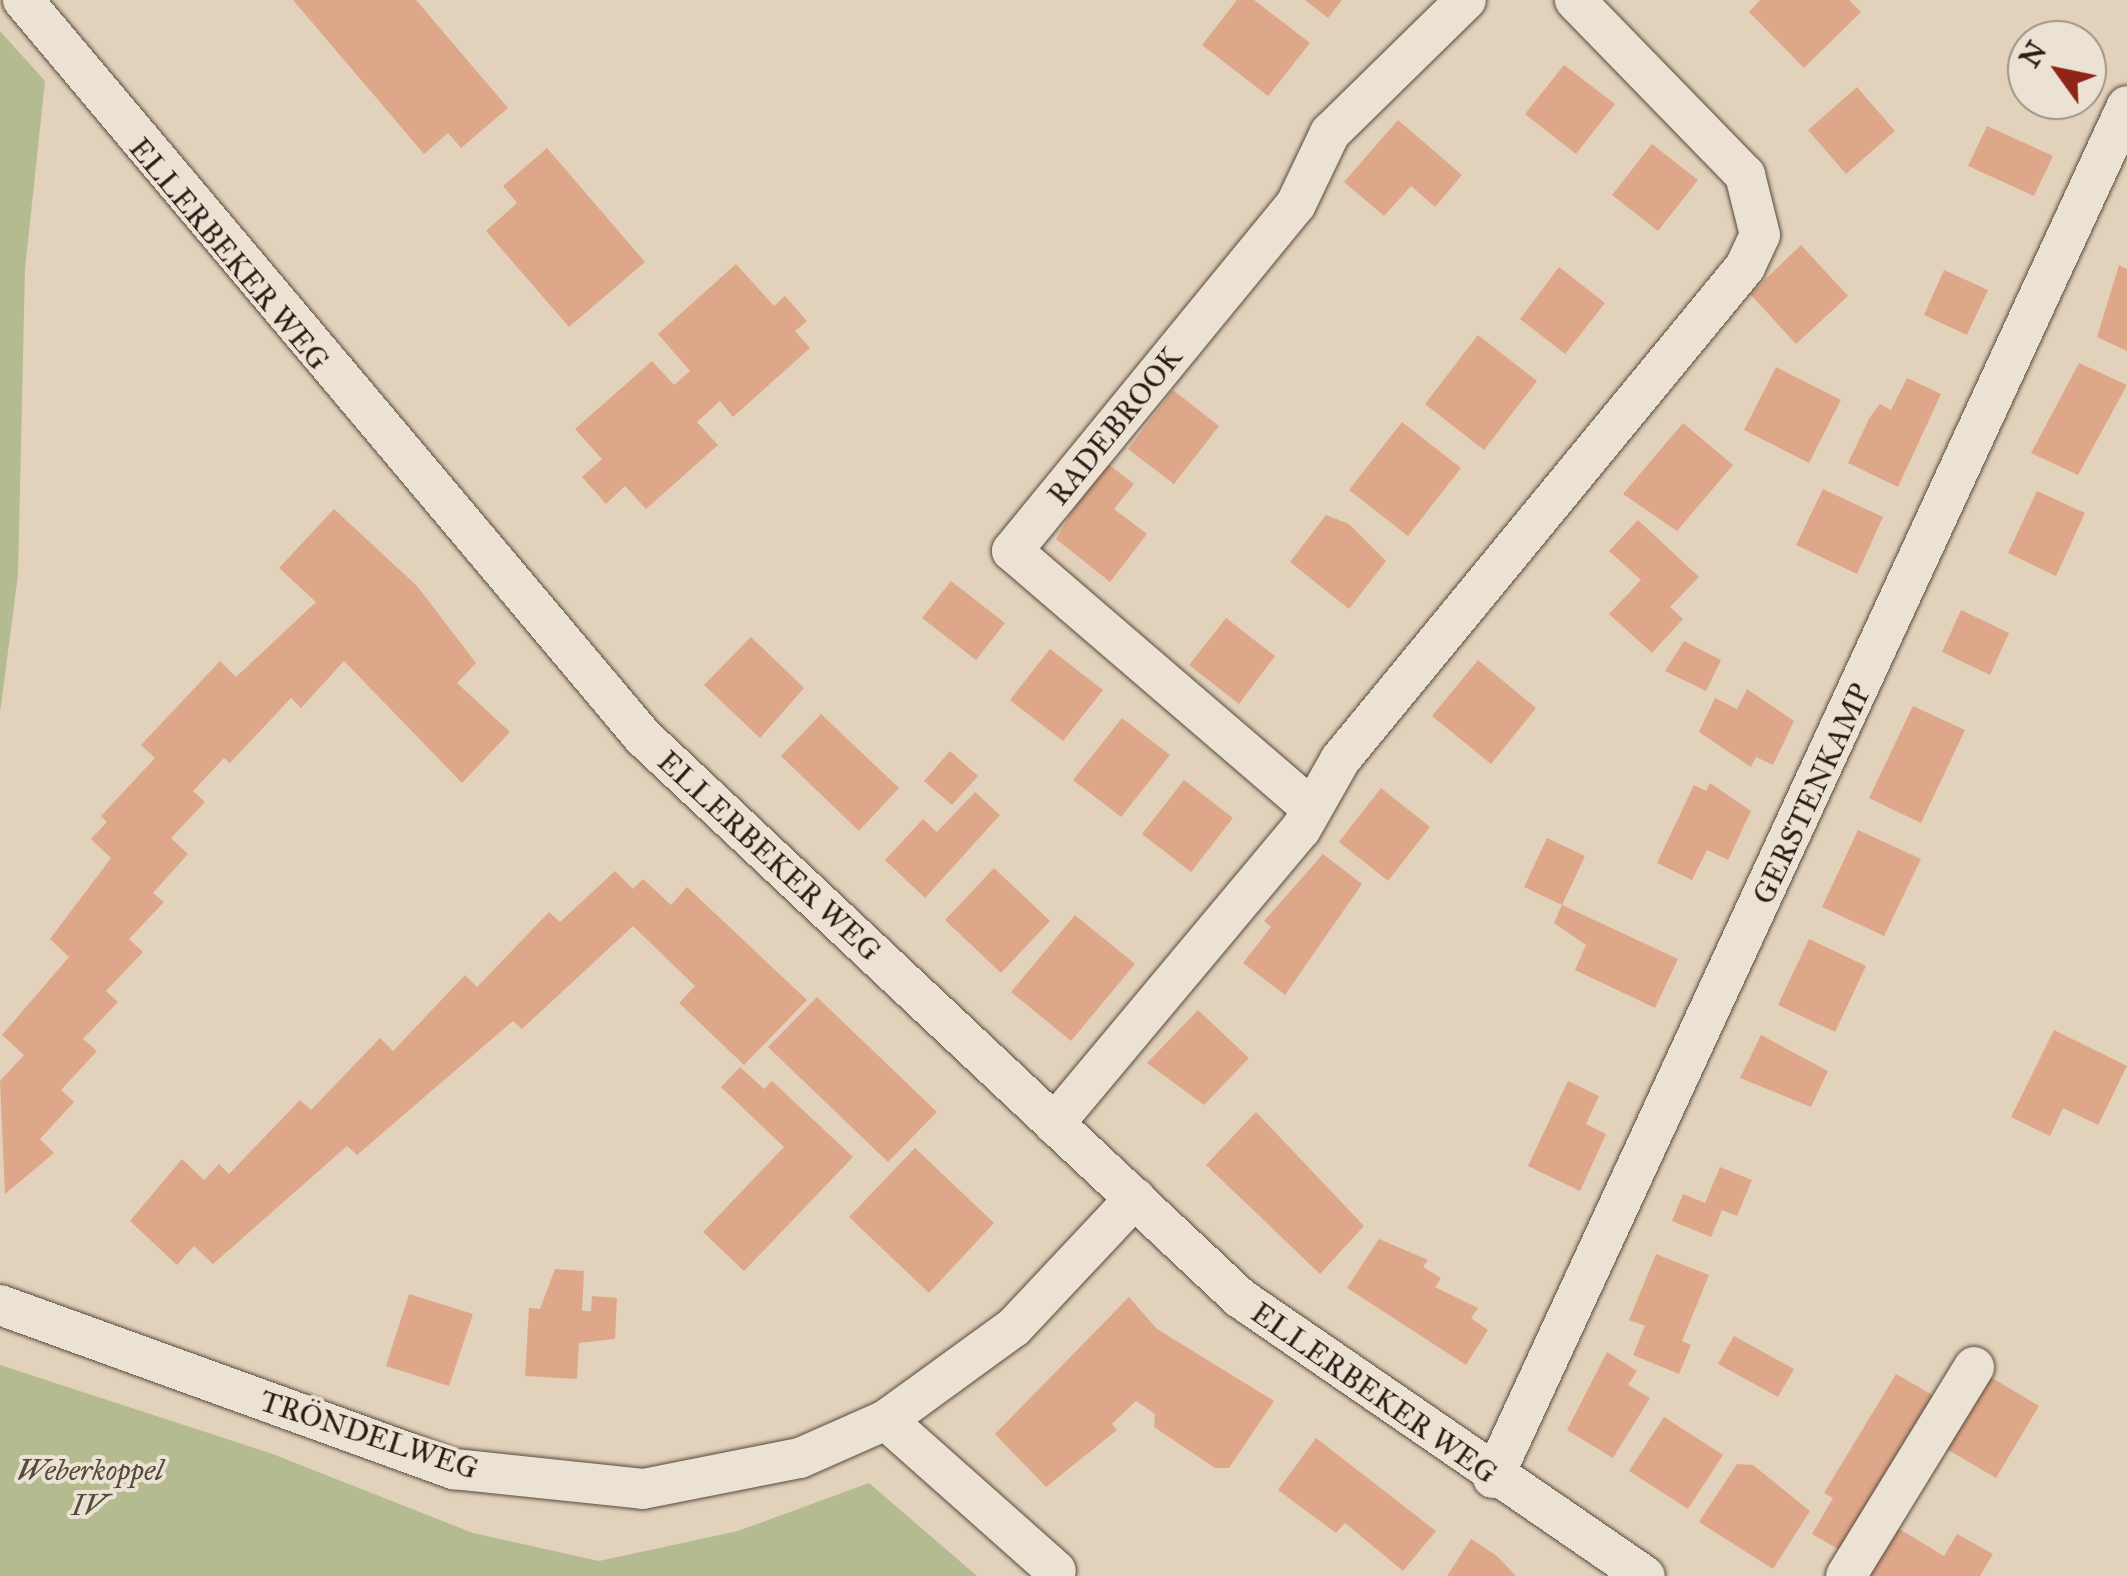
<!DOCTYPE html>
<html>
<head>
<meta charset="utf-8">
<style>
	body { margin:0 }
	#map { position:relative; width:2127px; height:1576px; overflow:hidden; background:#e2d2bb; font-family:"IM FELL Great Primer",serif }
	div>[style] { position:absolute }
	.green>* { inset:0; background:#b4bb90 }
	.building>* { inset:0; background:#dfa789 }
	.roads { filter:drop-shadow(0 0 2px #594a3f) drop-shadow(0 0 2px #594a3f) }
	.minor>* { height:40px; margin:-20px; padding:0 20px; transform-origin:20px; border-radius:20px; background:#ece2d3 }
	span { translate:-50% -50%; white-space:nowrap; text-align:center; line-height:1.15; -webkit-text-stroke:8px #ece2d3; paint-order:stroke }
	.street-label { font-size:30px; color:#2b1c16 }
	.park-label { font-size:30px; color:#544c3b; font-style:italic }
	.north { position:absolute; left:2007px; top:20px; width:100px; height:100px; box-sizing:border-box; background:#ece2d3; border:2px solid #9f9387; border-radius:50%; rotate:303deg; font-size:28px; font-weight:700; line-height:40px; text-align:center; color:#2b1c16 }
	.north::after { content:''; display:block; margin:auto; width:35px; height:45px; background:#8f2418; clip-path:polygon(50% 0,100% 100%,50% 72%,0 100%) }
</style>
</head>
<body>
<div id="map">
	<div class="green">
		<i style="clip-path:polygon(0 31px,45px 81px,25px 269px,18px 575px,0 713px)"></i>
		<i style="clip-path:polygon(0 1365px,270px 1453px,473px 1533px,599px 1561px,738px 1531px,869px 1483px,977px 1576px,0 1576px)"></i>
	</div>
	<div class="building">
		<i style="clip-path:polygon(293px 0,416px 0,508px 108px,461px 148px,448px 133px,424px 154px)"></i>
		<i style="clip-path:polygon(1237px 0,1254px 0,1310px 43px,1268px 96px,1202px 45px)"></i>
		<i style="clip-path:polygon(1305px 0,1342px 0,1328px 18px)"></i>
		<i style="clip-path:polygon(1760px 0,1849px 0,1861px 12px,1804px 68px,1749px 12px)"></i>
		<i style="clip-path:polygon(1564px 65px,1615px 104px,1576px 154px,1525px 114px)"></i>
		<i style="clip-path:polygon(1857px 87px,1895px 131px,1846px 174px,1808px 130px)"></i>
		<i style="clip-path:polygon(1398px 120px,1462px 175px,1435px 207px,1411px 186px,1384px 216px,1344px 182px)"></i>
		<i style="clip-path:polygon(1987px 126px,2053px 156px,2034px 196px,1968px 166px)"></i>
		<i style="clip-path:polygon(1652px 144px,1698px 180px,1658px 231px,1612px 195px)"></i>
		<i style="clip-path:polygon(547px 148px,645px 262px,569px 327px,486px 231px,517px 203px,503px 186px)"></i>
		<i style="clip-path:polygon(1801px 245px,1848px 296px,1796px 344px,1750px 294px)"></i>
		<i style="clip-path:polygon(736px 264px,774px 306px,785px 296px,807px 321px,795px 331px,810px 348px,733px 417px,720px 401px,697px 422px,718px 445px,646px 509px,625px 486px,606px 504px,582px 477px,602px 459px,575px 429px,652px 361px,674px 385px,690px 371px,658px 334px)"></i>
		<i style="clip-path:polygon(2119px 265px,2127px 269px,2127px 351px,2097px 337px)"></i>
		<i style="clip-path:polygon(1559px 267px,1605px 303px,1565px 354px,1520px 319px)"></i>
		<i style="clip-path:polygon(1944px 270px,1988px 290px,1967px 335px,1924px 315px)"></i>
		<i style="clip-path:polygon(1478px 335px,1537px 381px,1484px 450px,1425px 404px)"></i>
		<i style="clip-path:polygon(2079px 363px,2127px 385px,2078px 475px,2031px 453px)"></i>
		<i style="clip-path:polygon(1776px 367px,1841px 400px,1809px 463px,1744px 430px)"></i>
		<i style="clip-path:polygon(1907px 378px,1941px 394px,1898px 487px,1848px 463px,1870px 417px,1880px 404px,1891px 410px)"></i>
		<i style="clip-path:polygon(1173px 390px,1219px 426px,1174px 484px,1128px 449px)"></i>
		<i style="clip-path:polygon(1402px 422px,1461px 468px,1408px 536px,1349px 490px)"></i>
		<i style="clip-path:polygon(1683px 423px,1733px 465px,1677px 531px,1623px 494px)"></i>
		<i style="clip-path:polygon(1103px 460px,1134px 484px,1114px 509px,1147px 534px,1110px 582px,1056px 539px)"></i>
		<i style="clip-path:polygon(1823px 489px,1883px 517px,1857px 574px,1796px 545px)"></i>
		<i style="clip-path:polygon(2037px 491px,2085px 513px,2056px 576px,2008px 553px)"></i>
		<i style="clip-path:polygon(334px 509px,417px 586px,476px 663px,457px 683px,510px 732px,462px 783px,344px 661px,301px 708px,291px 698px,230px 763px,224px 758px,193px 791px,205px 802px,171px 838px,188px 854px,153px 893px,164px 902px,129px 939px,143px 952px,106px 991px,118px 1002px,83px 1039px,97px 1051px,61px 1090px,74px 1102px,40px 1139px,54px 1153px,5px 1194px,0 1081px,24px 1055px,2px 1035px,69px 957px,50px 939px,111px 858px,91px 839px,107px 822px,101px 816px,155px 758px,141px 745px,220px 661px,236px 677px,316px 602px,279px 568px)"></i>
		<i style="clip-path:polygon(1326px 515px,1349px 524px,1386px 561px,1349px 609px,1290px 562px)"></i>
		<i style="clip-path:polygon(1638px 520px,1699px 577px,1670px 607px,1683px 619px,1652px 653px,1609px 614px,1641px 580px,1609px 551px)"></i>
		<i style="clip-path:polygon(951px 581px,1005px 623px,976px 660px,922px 618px)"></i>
		<i style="clip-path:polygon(1961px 610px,2009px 633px,1990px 675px,1942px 652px)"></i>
		<i style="clip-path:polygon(1226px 618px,1275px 656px,1239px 704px,1189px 665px)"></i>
		<i style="clip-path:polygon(751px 637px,804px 688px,760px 738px,704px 685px)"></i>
		<i style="clip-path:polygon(1684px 641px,1721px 660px,1706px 691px,1665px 671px)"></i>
		<i style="clip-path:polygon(1050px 649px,1103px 690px,1063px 741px,1010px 700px)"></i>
		<i style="clip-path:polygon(1478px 660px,1536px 708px,1491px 764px,1432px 716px)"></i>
		<i style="clip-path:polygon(1747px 689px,1794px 721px,1773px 765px,1756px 757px,1751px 767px,1699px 732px,1715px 698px,1737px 709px)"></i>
		<i style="clip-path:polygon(1913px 706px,1965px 730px,1921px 823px,1869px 798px)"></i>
		<i style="clip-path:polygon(821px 714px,899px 788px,859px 831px,781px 756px)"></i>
		<i style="clip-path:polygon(1122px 718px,1170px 755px,1121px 817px,1073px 780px)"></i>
		<i style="clip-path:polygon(950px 751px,978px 776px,952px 805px,924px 781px)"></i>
		<i style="clip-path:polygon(1184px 780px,1233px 818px,1191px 872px,1142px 834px)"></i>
		<i style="clip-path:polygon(1710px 783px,1751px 811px,1728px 860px,1707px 850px,1692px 880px,1657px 863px,1694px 785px,1706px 791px)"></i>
		<i style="clip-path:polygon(1381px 788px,1430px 827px,1388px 881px,1339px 842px)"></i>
		<i style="clip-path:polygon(975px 792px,1000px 815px,925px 898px,885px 860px,923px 819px,937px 832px)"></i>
		<i style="clip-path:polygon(1858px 830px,1921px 859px,1884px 936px,1822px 907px)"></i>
		<i style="clip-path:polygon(1547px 838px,1585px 856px,1562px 905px,1524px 887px)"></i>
		<i style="clip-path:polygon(1323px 854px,1362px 884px,1285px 995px,1243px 963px,1271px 927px,1264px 921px)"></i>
		<i style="clip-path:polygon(994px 868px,1050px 921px,1001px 973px,945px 920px)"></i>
		<i style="clip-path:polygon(615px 871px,633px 889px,643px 879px,671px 905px,687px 887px,807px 1000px,744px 1065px,679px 1003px,695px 986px,633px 926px,522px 1029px,513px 1021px,357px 1155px,347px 1146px,213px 1264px,194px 1246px,177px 1265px,130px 1221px,182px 1159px,204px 1180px,219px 1164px,229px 1174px,300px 1100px,311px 1110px,380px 1038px,393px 1051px,465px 975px,477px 987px,549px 912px,560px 922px)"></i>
		<i style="clip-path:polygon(1562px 905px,1678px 959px,1655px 1008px,1575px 970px,1586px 945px,1554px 923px)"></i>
		<i style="clip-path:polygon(1075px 915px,1135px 964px,1071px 1041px,1011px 992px)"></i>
		<i style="clip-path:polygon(1809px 939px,1866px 966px,1835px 1032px,1778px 1005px)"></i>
		<i style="clip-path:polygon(817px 997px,937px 1112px,888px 1162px,768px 1047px)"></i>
		<i style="clip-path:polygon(1198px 1010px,1249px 1058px,1204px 1105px,1147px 1063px)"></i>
		<i style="clip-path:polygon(2054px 1030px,2127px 1066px,2098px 1125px,2063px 1108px,2050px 1136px,2011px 1117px)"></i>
		<i style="clip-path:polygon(1761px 1035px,1828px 1071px,1811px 1107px,1740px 1078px)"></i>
		<i style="clip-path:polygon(740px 1067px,764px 1089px,772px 1081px,853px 1157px,744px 1271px,703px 1232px,784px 1147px,721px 1087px)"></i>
		<i style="clip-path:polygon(1568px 1081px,1599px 1096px,1586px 1124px,1606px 1134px,1580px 1191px,1528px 1166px)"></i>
		<i style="clip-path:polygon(1256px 1112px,1364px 1226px,1320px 1274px,1206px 1165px)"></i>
		<i style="clip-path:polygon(915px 1148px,994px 1223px,929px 1293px,849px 1217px)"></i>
		<i style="clip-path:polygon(1720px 1167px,1752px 1180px,1737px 1216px,1722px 1210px,1711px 1237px,1672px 1221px,1683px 1194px,1705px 1203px)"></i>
		<i style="clip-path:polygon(1379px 1239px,1428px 1260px,1423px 1267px,1441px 1278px,1435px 1287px,1478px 1308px,1471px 1318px,1488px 1330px,1466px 1365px,1347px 1288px)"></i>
		<i style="clip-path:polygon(1656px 1254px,1709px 1275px,1682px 1341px,1691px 1345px,1679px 1374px,1633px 1355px,1645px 1326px,1629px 1320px)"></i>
		<i style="clip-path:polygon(555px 1269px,584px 1271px,582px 1311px,591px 1311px,592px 1296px,617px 1298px,615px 1339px,579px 1343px,577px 1379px,525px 1376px,529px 1308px,540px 1309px)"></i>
		<i style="clip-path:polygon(409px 1294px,473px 1314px,449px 1386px,386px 1366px)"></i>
		<i style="clip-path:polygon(1129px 1297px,1157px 1329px,1274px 1401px,1229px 1468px,1215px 1468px,1154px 1427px,1155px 1414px,1136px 1401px,1112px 1424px,1117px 1430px,1046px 1487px,995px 1434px)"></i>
		<i style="clip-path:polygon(1734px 1336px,1794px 1369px,1778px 1397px,1718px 1364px)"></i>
		<i style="clip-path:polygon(1607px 1352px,1637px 1371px,1628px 1385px,1650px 1398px,1613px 1458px,1567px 1430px)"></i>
		<i style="clip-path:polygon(1896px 1374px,1943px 1401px,1850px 1556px,1812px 1534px,1833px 1498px,1824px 1493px)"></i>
		<i style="clip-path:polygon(1989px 1376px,2039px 1406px,1996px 1478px,1945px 1448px)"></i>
		<i style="clip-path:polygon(1664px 1417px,1723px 1455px,1688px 1509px,1629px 1471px)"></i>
		<i style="clip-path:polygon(1316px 1438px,1436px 1531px,1403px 1571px,1345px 1523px,1336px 1533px,1278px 1490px)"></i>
		<i style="clip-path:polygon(1737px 1464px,1753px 1465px,1810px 1511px,1773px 1569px,1699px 1522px)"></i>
		<i style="clip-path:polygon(1896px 1527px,1944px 1556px,1957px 1534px,1993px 1554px,1980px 1576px,1867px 1576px)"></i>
		<i style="clip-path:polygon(1471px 1539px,1497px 1556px,1516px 1576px,1447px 1576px)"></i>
	</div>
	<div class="roads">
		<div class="minor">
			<i style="left:23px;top:0;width:963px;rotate:49.93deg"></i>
			<i style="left:643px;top:737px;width:819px;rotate:43.22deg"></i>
			<i style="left:1240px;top:1298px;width:491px;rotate:34.5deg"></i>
			<i style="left:1310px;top:807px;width:393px;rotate:-139.3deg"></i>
			<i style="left:1012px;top:551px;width:448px;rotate:-50.7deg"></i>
			<i style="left:1296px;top:204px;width:79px;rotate:-64.4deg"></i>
			<i style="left:1330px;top:133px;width:190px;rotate:-44.4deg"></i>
			<i style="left:1054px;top:1124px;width:385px;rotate:-50.1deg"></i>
			<i style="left:1301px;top:829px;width:79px;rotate:-60.5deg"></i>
			<i style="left:1340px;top:760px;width:638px;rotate:-50.6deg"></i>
			<i style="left:1745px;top:267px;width:35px;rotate:-65deg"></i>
			<i style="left:1760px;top:235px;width:62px;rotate:-104deg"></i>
			<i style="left:1745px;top:175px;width:244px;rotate:-134.2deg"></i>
			<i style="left:0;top:1305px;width:483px;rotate:19.9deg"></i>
			<i style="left:454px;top:1469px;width:190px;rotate:6deg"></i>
			<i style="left:643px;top:1489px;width:160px;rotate:-11.2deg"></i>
			<i style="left:800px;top:1458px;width:94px;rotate:-23.8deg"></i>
			<i style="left:886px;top:1420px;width:158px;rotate:-36deg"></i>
			<i style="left:1014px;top:1327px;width:177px;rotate:-46.8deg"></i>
			<i style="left:886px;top:1420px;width:227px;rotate:41.6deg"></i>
			<i style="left:1493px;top:1478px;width:1511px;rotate:-65.2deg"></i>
			<i style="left:1846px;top:1576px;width:245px;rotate:-58.5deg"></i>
		</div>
	</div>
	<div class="street-label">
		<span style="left:229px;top:254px;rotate:50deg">ELLERBEKER WEG</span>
		<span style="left:1115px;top:426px;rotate:-51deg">RADEBROOK</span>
		<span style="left:1812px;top:794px;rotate:-65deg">GERSTENKAMP</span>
		<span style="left:769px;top:856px;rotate:43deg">ELLERBEKER WEG</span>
		<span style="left:1374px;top:1393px;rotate:35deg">ELLERBEKER WEG</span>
		<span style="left:369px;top:1435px;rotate:18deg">TRÖNDELWEG</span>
	</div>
	<div class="park-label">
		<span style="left:90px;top:1487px">Weberkoppel<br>IV</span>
	</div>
	<div class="north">N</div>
</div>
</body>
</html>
